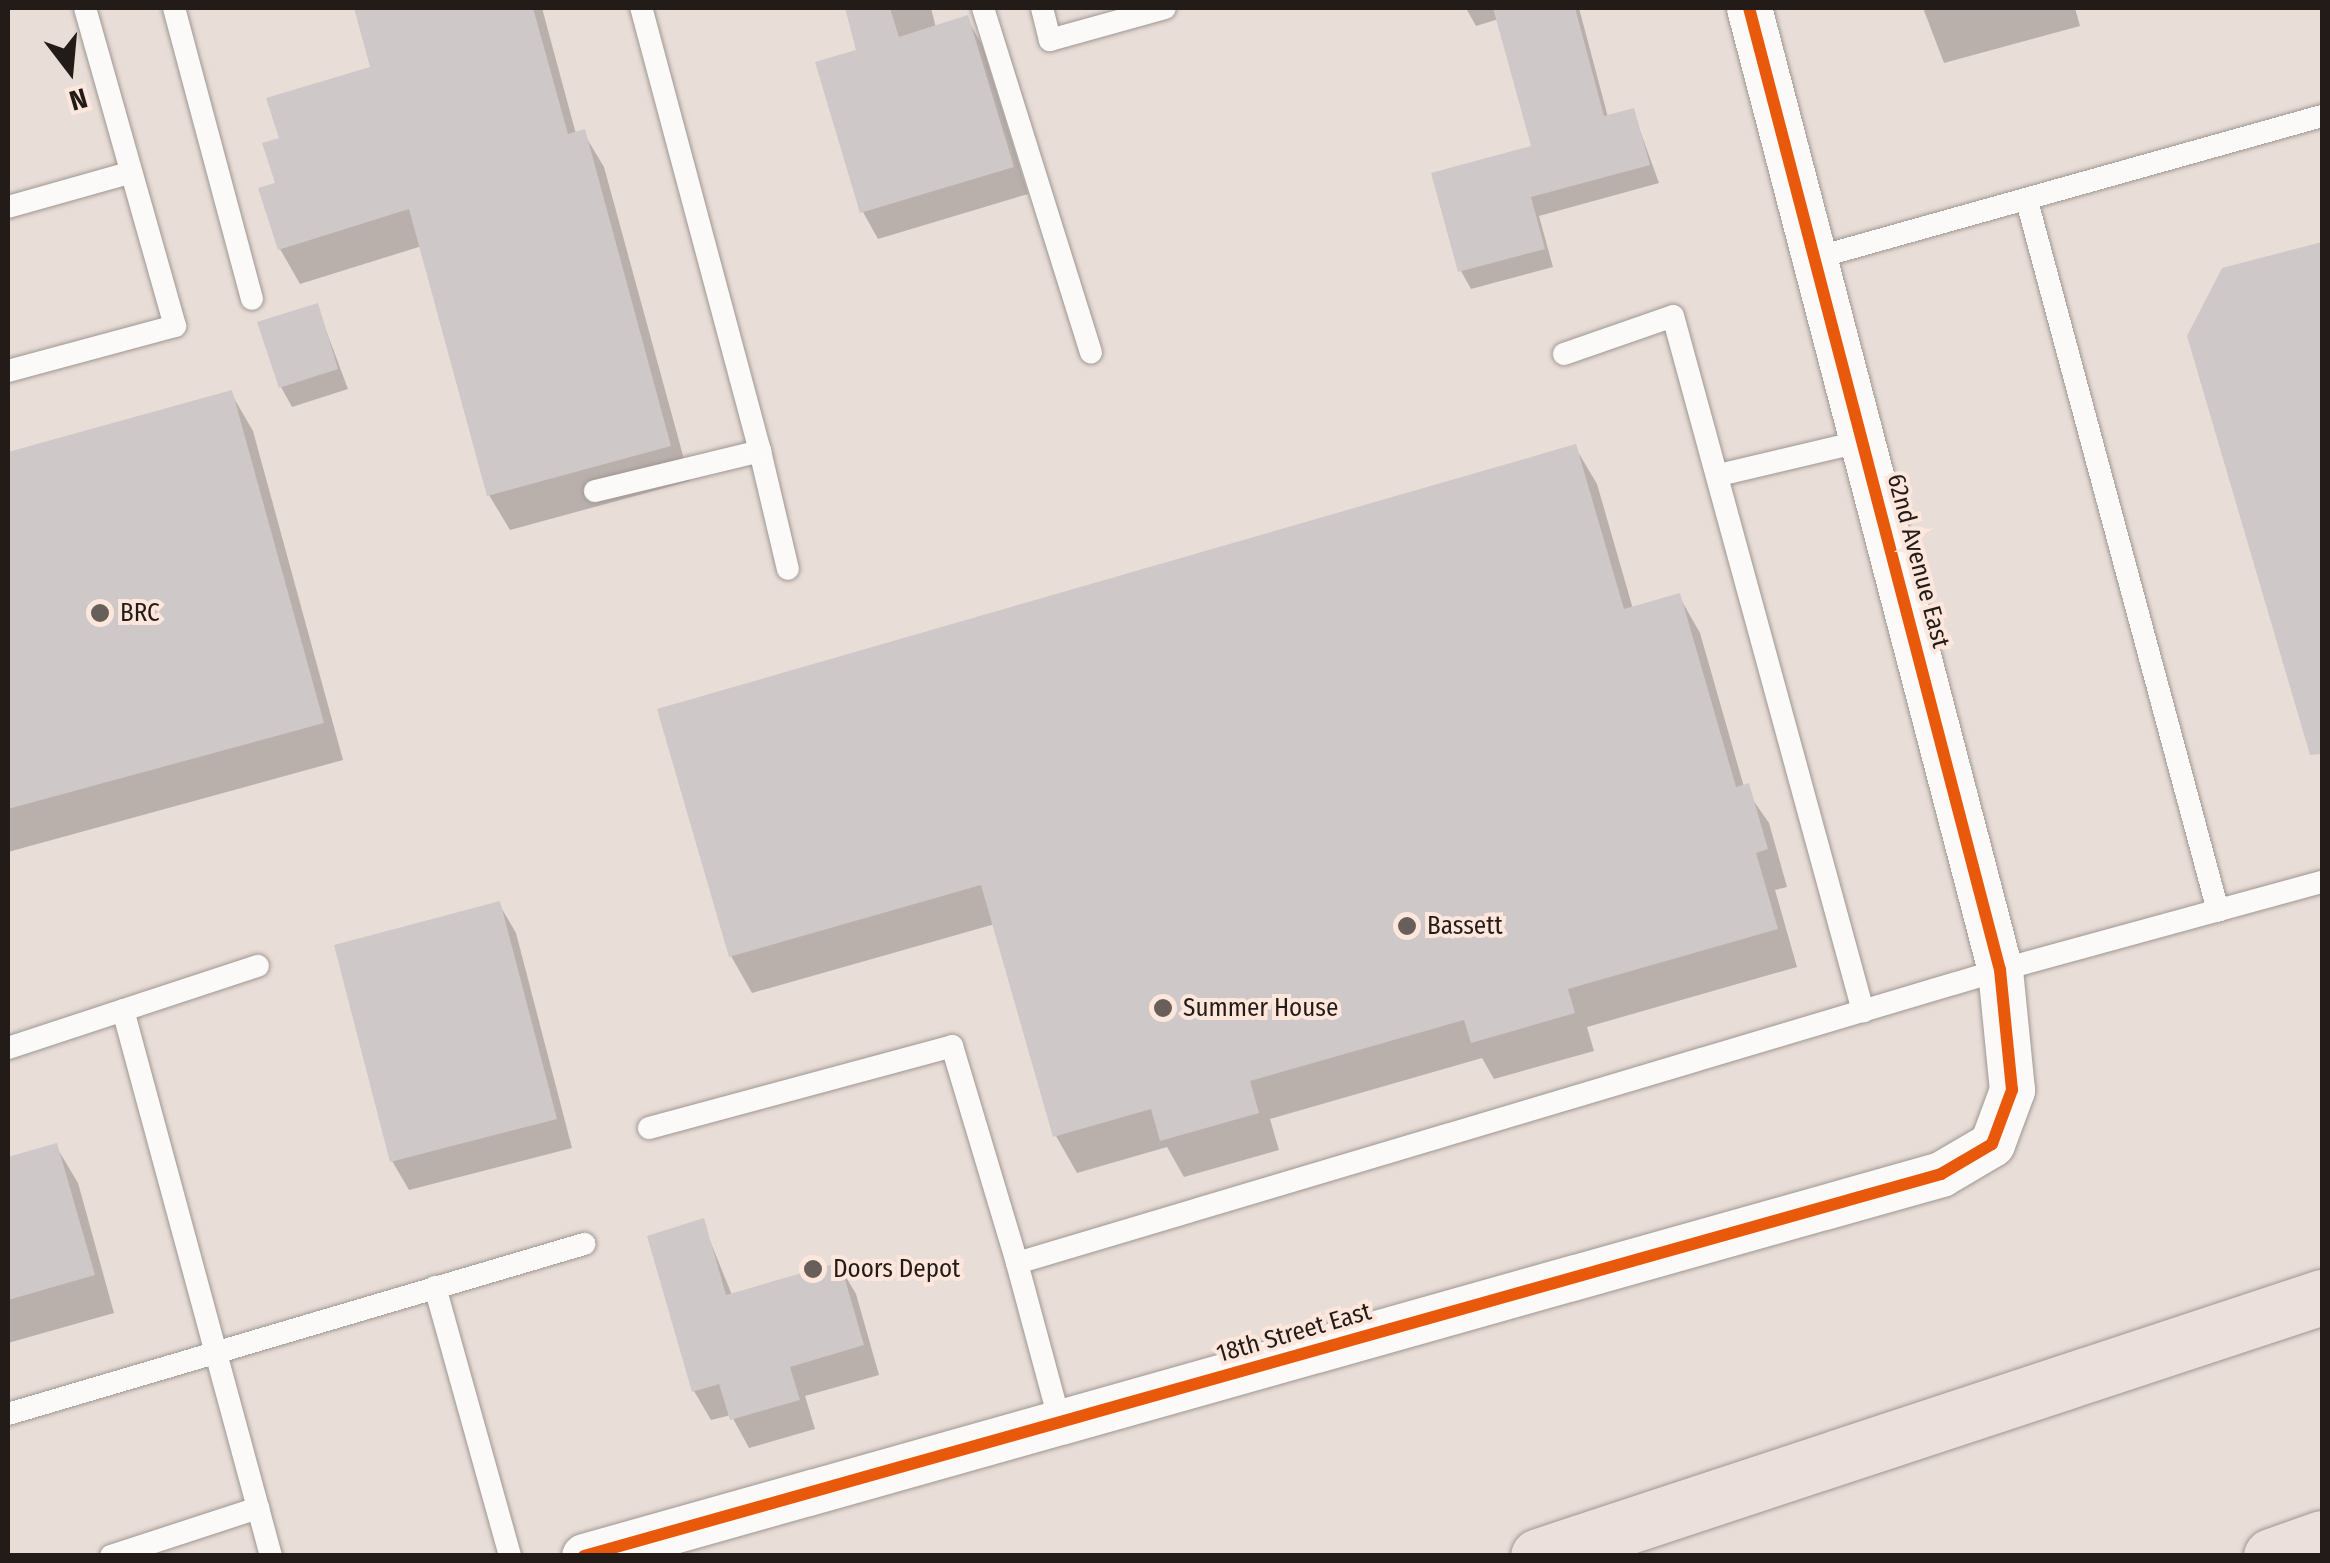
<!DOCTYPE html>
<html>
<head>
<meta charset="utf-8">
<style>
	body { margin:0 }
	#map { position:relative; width:2330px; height:1563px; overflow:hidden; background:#e8ddd7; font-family:"Fira Sans Condensed",sans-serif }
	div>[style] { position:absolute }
	.shadow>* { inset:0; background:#0003 }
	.building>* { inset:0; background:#cfc8c8 }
	.roads { filter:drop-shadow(0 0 2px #9f9792) drop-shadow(0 0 2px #9f9792) }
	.lane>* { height:22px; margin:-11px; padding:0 11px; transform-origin:11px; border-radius:11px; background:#fcfaf9 }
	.street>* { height:45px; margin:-22.5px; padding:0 22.5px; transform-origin:22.5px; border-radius:22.5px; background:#fcfaf9 }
	.highway>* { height:55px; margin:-27.5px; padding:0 27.5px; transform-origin:27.5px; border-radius:27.5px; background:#ebe0dc }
	.cycleway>* { height:12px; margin:-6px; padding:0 6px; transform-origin:6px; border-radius:6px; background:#e8590c }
	.dots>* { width:28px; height:28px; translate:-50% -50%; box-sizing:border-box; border:5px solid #fde7dc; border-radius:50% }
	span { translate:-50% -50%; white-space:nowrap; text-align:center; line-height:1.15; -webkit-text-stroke:8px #fde7dc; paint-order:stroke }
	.street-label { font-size:25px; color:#231b17 }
	.poi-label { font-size:25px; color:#231b17 }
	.left { translate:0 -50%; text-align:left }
	.frame { position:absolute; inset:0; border:10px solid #231b17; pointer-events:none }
	.north { position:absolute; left:20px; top:20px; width:100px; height:100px; -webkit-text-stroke:8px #fde7dc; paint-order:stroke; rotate:164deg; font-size:28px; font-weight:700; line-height:40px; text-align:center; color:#231b17 }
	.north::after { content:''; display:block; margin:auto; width:35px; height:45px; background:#231b17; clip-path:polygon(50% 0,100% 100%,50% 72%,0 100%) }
</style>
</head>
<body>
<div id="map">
	<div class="shadow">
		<i style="clip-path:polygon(384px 8px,542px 8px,576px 134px,583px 132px,604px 167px,690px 481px,510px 530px,489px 495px,422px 246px,300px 284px,280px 249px,282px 140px,373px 68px,358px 14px)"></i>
		<i style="clip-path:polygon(848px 8px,931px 8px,936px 28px,967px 18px,982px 45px,1028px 194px,878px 239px,863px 212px,818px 64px,859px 51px)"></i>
		<i style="clip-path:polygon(1466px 8px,1579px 8px,1608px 117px,1633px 111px,1659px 183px,1539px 216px,1553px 267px,1471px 289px,1461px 271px,1534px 148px,1499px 19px,1476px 26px)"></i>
		<i style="clip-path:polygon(1923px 8px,2075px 8px,2080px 26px,1944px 63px)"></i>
		<i style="clip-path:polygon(2322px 244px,2322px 741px,2223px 270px)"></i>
		<i style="clip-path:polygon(317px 306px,348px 389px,292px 407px,281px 387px)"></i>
		<i style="clip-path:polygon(231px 393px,253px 431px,343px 760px,8px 852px,8px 455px)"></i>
		<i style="clip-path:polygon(1575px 447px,1597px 484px,1633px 609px,1679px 596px,1700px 633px,1744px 787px,1769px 823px,1787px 887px,1775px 890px,1797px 967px,1587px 1027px,1594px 1051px,1494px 1079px,1482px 1058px,1270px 1119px,1279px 1150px,1184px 1177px,1167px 1147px,1077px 1173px,1056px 1136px,995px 924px,752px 993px,731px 956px)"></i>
		<i style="clip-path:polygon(499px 904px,516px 933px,572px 1148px,409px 1190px,392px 1161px)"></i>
		<i style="clip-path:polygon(56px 1146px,78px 1183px,114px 1313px,8px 1343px,8px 1159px)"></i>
		<i style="clip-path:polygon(702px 1221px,732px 1295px,839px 1265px,856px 1294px,879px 1375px,805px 1396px,815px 1429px,749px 1448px,731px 1415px,711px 1420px,694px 1391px)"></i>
	</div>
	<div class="building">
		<i style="clip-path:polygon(354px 8px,533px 8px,568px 134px,585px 129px,671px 446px,487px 496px,409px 209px,278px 250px,258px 188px,275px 183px,262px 143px,279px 138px,266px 98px,370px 67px)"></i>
		<i style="clip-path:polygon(845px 8px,890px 8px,899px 37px,968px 15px,1014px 167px,860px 213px,815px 62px,856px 50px)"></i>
		<i style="clip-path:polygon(1493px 8px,1575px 8px,1604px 116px,1634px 108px,1650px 165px,1531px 197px,1545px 249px,1458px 272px,1431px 173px,1531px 146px)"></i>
		<i style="clip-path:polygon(2322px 242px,2322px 754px,2310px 755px,2187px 336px,2222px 268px)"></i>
		<i style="clip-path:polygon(318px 303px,338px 369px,279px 388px,257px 322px)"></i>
		<i style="clip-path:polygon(232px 390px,324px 723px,8px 809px,8px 452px)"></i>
		<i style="clip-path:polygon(1576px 444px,1624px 609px,1680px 593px,1736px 787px,1749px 783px,1768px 849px,1756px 853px,1778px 929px,1568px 989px,1575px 1013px,1471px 1043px,1464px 1020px,1250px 1081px,1259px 1113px,1160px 1141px,1151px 1109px,1053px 1137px,981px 885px,729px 957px,657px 709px)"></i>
		<i style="clip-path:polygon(500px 901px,557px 1119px,390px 1162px,334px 945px)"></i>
		<i style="clip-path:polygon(57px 1143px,95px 1275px,8px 1300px,8px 1157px)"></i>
		<i style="clip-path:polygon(704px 1218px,726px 1295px,840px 1262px,864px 1345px,790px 1367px,800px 1400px,730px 1420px,719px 1384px,692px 1392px,647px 1236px)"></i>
	</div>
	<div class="roads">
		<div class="lane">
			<i style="left:174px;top:8px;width:301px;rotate:75deg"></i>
			<i style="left:983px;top:8px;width:361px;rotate:72.6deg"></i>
			<i style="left:1042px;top:8px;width:33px;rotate:76deg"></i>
			<i style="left:1050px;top:40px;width:119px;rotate:-15.5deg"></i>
			<i style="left:2027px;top:201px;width:735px;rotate:74.94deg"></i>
			<i style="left:8px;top:207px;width:126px;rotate:-15.7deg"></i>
			<i style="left:1815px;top:258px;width:527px;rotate:-15.65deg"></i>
			<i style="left:1564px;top:354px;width:115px;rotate:-19.2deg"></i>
			<i style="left:1673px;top:316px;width:721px;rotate:74.71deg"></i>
			<i style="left:8px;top:371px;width:173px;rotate:-15.1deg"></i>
			<i style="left:175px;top:326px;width:330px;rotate:-105.8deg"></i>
			<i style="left:760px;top:451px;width:121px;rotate:76.7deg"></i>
			<i style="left:1719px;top:475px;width:148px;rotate:-13.3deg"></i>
			<i style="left:595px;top:491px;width:170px;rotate:-13.6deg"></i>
			<i style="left:760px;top:451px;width:459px;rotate:-105deg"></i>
			<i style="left:123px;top:1010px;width:566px;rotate:74.83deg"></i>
			<i style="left:8px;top:1048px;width:263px;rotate:-18.2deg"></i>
			<i style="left:649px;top:1128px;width:314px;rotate:-15.1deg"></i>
			<i style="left:952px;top:1046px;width:227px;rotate:73.3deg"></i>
			<i style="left:1017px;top:1263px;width:1026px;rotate:-16.6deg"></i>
			<i style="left:2000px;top:970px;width:334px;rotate:-15.3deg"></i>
			<i style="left:1017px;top:1263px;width:165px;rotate:74.9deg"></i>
			<i style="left:435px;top:1287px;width:279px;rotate:74.4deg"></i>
			<i style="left:8px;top:1414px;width:601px;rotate:-16.44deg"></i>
			<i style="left:111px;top:1556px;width:155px;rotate:-18.1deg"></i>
		</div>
		<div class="street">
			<i style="left:584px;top:1556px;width:1410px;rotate:-15.72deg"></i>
			<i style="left:1941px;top:1174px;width:59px;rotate:-30.5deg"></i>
			<i style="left:1992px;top:1144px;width:58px;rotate:-69.7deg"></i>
			<i style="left:2012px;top:1090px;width:121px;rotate:-95.7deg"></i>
			<i style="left:2000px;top:970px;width:994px;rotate:-104.62deg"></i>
		</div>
		<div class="highway">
			<i style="left:1538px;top:1556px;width:826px;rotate:-18.28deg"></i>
			<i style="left:2271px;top:1556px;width:54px;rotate:-19.4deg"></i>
		</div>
	</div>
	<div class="cycleway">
		<i style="left:584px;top:1556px;width:1410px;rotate:-15.72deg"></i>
		<i style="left:1941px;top:1174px;width:59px;rotate:-30.5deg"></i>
		<i style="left:1992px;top:1144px;width:58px;rotate:-69.7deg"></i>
		<i style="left:2012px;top:1090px;width:121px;rotate:-95.7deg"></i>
		<i style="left:2000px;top:970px;width:994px;rotate:-104.62deg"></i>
	</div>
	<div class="dots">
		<i style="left:100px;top:613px;background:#685f5a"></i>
		<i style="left:1407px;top:926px;background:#685f5a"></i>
		<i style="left:1163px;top:1008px;background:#685f5a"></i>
		<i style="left:813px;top:1269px;background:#685f5a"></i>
	</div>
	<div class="street-label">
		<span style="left:1918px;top:561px;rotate:75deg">62nd Avenue East</span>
		<span style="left:1294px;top:1333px;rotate:-16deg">18th Street East</span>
	</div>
	<div class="poi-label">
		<span class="left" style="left:120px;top:613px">BRC</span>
		<span class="left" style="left:1427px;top:926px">Bassett</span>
		<span class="left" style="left:1183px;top:1008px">Summer House</span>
		<span class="left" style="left:833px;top:1269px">Doors Depot</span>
	</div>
	<div class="frame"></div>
	<div class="north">N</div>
</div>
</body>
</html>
